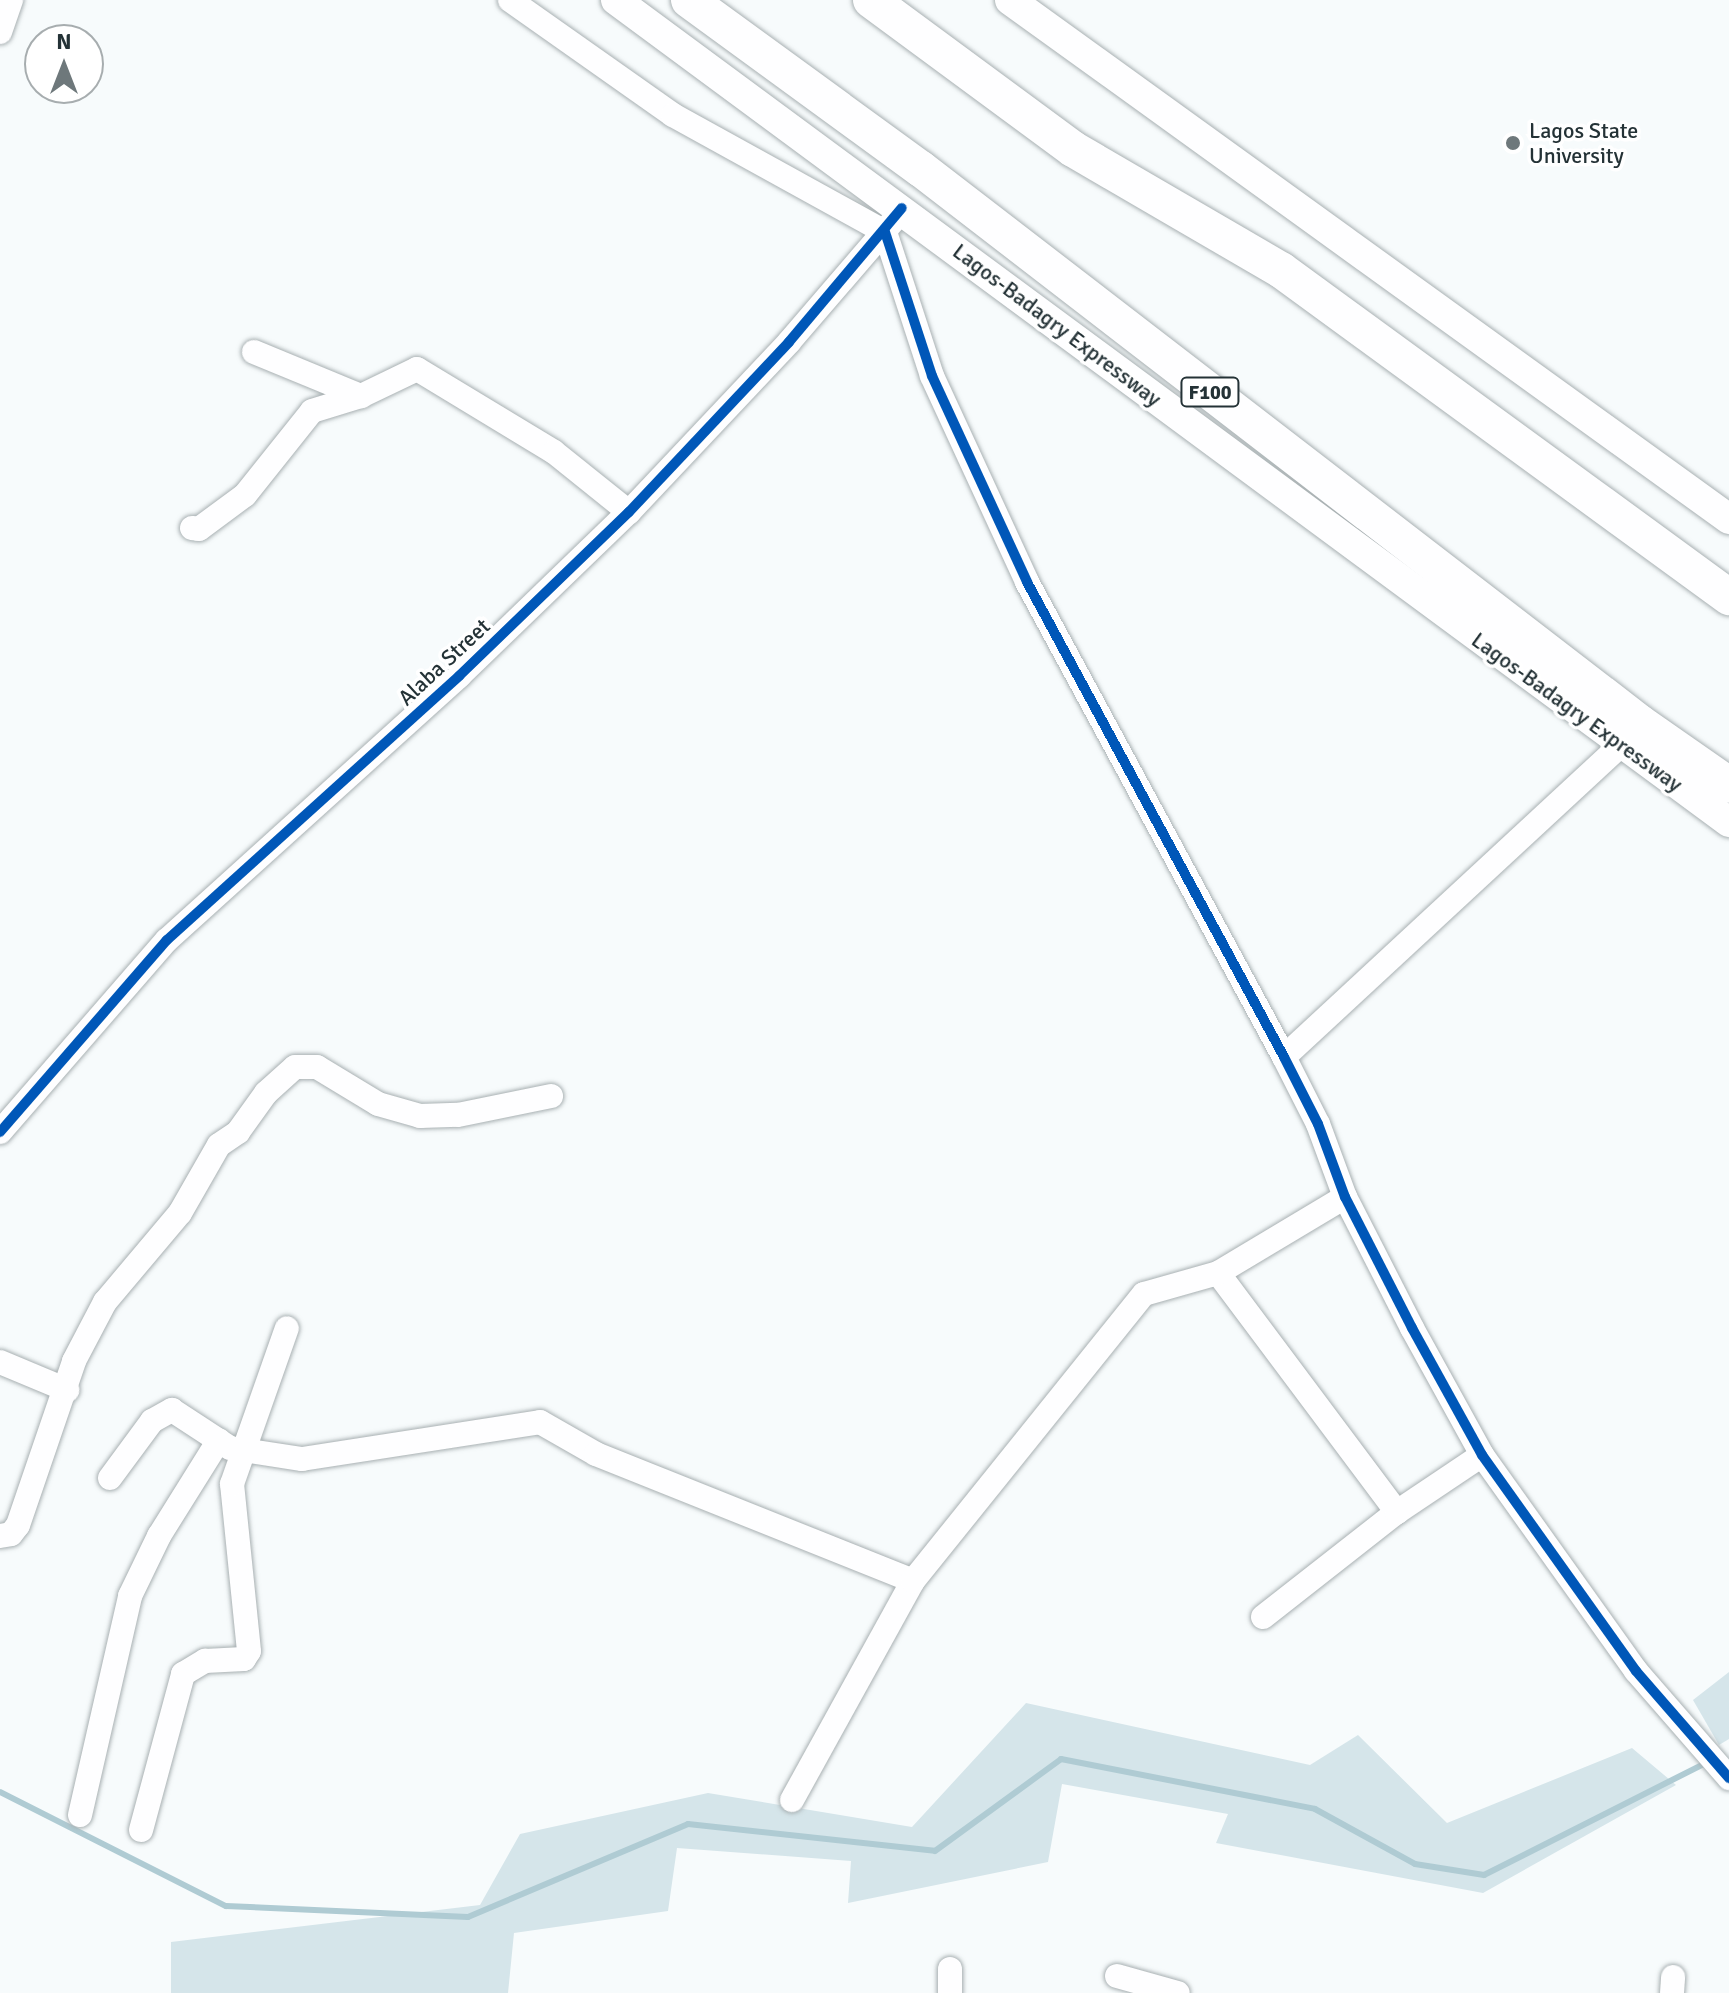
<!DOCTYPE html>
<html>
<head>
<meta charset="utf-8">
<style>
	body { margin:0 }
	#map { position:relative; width:1729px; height:1993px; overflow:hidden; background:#f7fbfc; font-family:Signika,sans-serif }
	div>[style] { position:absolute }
	.green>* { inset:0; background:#d5e5ea }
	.stream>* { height:6px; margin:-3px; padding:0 3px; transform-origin:3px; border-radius:3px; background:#afcbd3 }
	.roads { filter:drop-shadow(0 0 2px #a8b0b2) drop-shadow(0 0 2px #a8b0b2) }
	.minor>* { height:24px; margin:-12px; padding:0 12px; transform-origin:12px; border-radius:12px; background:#fefeff }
	.major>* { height:30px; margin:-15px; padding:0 15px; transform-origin:15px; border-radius:15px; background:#fefeff }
	.highway>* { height:36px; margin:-18px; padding:0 18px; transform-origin:18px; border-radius:18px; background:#fefeff }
	.cycleway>* { height:10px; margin:-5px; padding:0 5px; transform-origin:5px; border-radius:5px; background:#0057b8 }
	.dots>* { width:22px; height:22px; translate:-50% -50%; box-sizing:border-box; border:4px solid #fff; border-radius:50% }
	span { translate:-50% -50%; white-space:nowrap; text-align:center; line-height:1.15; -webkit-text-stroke:7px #fff; paint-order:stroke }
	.shield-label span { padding:2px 6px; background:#fff; border:2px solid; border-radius:6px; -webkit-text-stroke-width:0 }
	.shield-label { font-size:20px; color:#243236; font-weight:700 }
	.poi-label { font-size:22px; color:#243236 }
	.left { translate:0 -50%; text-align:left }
	.street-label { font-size:22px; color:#243236 }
	.north { position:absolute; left:24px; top:24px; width:80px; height:80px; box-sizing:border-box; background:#fff; border:2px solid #a7adaf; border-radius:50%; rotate:0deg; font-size:22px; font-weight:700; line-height:32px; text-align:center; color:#243236 }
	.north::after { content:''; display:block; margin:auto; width:28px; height:36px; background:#6e787b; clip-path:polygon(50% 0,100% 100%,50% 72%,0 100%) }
</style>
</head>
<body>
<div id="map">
	<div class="green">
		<i style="clip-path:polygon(1729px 1672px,1729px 1739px,1719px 1745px,1693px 1700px)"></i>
		<i style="clip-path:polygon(1026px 1703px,1310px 1765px,1358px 1735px,1447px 1823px,1632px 1748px,1676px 1785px,1483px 1893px,1216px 1843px,1228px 1814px,1062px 1784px,1048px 1862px,848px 1903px,851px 1861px,677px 1848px,668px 1911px,514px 1933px,508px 1993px,171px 1993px,171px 1942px,480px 1905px,520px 1834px,708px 1793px,912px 1827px)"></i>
	</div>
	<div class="stream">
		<i style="left:0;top:1792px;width:253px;rotate:26.8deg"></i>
		<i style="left:226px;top:1906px;width:242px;rotate:2.6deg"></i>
		<i style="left:468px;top:1917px;width:239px;rotate:-22.9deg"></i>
		<i style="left:688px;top:1824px;width:248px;rotate:6.2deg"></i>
		<i style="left:935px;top:1851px;width:156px;rotate:-36.1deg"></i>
		<i style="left:1061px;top:1759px;width:259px;rotate:11.1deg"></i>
		<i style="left:1315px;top:1809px;width:114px;rotate:28.8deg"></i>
		<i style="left:1415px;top:1864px;width:70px;rotate:9.1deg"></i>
		<i style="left:1484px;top:1875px;width:251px;rotate:-26.8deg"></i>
	</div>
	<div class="roads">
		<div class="minor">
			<i style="left:510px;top:0;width:199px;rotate:35.2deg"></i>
			<i style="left:673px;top:115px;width:242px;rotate:28.9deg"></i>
			<i style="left:885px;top:232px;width:151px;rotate:71.9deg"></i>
			<i style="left:932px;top:376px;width:227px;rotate:65.2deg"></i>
			<i style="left:1027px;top:582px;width:540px;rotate:61.58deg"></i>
			<i style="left:1284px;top:1057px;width:75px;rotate:63.1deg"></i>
			<i style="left:1318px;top:1124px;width:78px;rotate:69.7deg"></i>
			<i style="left:1345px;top:1197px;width:147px;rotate:62.9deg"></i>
			<i style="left:1412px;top:1328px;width:145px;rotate:61.1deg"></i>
			<i style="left:1482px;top:1455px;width:265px;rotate:54.5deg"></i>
			<i style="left:1636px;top:1671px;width:142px;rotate:49deg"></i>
			<i style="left:0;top:32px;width:34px;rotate:-71deg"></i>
			<i style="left:254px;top:352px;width:116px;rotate:22.4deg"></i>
			<i style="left:192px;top:528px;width:7px;rotate:8deg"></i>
			<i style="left:199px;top:529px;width:57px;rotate:-36.5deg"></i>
			<i style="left:245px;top:495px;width:107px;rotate:-51.4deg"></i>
			<i style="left:312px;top:411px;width:51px;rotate:-17deg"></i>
			<i style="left:361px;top:396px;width:62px;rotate:-25.7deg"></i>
			<i style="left:417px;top:369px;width:160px;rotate:31.2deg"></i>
			<i style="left:554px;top:452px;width:96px;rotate:38.7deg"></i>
			<i style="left:1284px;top:1057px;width:458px;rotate:-42.8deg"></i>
			<i style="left:0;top:1132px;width:254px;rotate:-49deg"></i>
			<i style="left:167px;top:940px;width:394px;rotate:-42.1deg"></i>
			<i style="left:459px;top:676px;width:236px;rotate:-44deg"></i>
			<i style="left:629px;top:512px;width:233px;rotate:-46.7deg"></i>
			<i style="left:789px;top:342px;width:160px;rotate:-49.3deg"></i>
			<i style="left:1218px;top:1273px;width:299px;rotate:53.2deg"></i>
			<i style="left:0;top:1362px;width:73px;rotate:22.7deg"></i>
			<i style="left:110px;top:1478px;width:71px;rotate:-53.6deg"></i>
			<i style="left:152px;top:1421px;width:23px;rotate:-29deg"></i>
			<i style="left:172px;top:1410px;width:69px;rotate:33.2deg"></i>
			<i style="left:230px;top:1448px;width:73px;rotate:8.7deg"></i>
			<i style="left:302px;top:1459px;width:241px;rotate:-8.8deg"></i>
			<i style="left:540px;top:1422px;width:64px;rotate:29.7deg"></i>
			<i style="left:596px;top:1454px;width:341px;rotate:21.8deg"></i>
			<i style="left:0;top:1536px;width:11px;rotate:-10deg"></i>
			<i style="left:11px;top:1534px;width:11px;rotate:-52deg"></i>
			<i style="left:18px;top:1525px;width:173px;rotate:-71.1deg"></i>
			<i style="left:74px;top:1361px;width:67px;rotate:-62.3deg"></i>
			<i style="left:105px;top:1302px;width:116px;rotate:-49.9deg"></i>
			<i style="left:180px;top:1213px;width:78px;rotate:-60.2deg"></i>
			<i style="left:219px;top:1145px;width:23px;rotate:-34deg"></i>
			<i style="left:238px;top:1132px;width:48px;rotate:-54.3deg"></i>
			<i style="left:266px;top:1093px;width:39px;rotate:-42deg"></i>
			<i style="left:295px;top:1067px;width:22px"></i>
			<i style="left:317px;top:1067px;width:71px;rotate:31.2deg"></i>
			<i style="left:378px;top:1104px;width:44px;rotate:15.9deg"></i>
			<i style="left:420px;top:1116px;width:38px;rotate:-2deg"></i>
			<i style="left:458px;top:1115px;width:95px;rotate:-11.5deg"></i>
			<i style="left:1263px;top:1617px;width:170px;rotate:-38.1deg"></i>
			<i style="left:1397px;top:1512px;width:102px;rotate:-33.8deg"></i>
			<i style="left:792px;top:1800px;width:250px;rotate:-61.1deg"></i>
			<i style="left:913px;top:1581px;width:368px;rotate:-51.2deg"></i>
			<i style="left:1144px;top:1294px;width:77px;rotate:-15.8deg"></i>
			<i style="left:1218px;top:1273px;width:148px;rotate:-30.9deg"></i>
			<i style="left:80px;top:1815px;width:225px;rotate:-77.1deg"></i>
			<i style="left:130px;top:1596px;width:67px;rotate:-64.2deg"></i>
			<i style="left:159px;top:1536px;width:113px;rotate:-58deg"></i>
			<i style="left:141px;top:1830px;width:162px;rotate:-74.9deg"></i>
			<i style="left:183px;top:1674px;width:26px;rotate:-31deg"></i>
			<i style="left:205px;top:1661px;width:39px;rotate:-3deg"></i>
			<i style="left:244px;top:1659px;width:9px;rotate:-58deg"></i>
			<i style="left:249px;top:1651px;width:168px;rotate:-95.8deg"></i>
			<i style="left:232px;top:1484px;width:165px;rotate:-70.6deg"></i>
			<i style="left:950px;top:1969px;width:24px;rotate:90deg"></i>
			<i style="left:1117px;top:1976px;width:63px;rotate:15.6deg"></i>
			<i style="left:1672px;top:1993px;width:16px;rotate:-86deg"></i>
		</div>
		<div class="major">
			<i style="left:616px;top:0;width:1384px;rotate:36.45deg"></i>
			<i style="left:1010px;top:0;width:887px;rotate:35.82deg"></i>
		</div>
		<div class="highway">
			<i style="left:689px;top:0;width:287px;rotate:36.1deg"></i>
			<i style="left:921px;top:169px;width:908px;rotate:37.61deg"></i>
			<i style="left:1640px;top:723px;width:108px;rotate:34.9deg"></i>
			<i style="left:871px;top:0;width:251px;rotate:36.4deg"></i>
			<i style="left:1073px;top:149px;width:241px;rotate:30.2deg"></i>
			<i style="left:1281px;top:270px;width:555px;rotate:36.13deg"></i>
		</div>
	</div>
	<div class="cycleway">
		<i style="left:885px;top:232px;width:151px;rotate:71.9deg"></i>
		<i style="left:932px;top:376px;width:227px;rotate:65.2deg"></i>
		<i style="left:1027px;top:582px;width:540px;rotate:61.58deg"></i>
		<i style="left:1284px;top:1057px;width:75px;rotate:63.1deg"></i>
		<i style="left:1318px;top:1124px;width:78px;rotate:69.7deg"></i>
		<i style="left:1345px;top:1197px;width:147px;rotate:62.9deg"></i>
		<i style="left:1412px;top:1328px;width:145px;rotate:61.1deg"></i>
		<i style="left:1482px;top:1455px;width:265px;rotate:54.5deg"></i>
		<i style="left:1636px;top:1671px;width:142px;rotate:49deg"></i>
		<i style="left:0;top:1132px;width:254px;rotate:-49deg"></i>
		<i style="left:167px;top:940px;width:394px;rotate:-42.1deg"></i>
		<i style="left:459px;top:676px;width:236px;rotate:-44deg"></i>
		<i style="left:629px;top:512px;width:233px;rotate:-46.7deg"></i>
		<i style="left:789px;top:342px;width:175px;rotate:-49.9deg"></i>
	</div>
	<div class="dots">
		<i style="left:1513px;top:143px;background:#6e787b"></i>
	</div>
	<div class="shield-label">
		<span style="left:1210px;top:392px">F100</span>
	</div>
	<div class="poi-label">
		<span class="left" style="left:1529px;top:143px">Lagos State<br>University</span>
	</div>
	<div class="street-label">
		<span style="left:1057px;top:325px;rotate:37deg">Lagos-Badagry Expressway</span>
		<span style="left:444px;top:662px;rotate:-43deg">Alaba Street</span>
		<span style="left:1577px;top:712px;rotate:36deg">Lagos-Badagry Expressway</span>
	</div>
	<div class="north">N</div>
</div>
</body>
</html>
